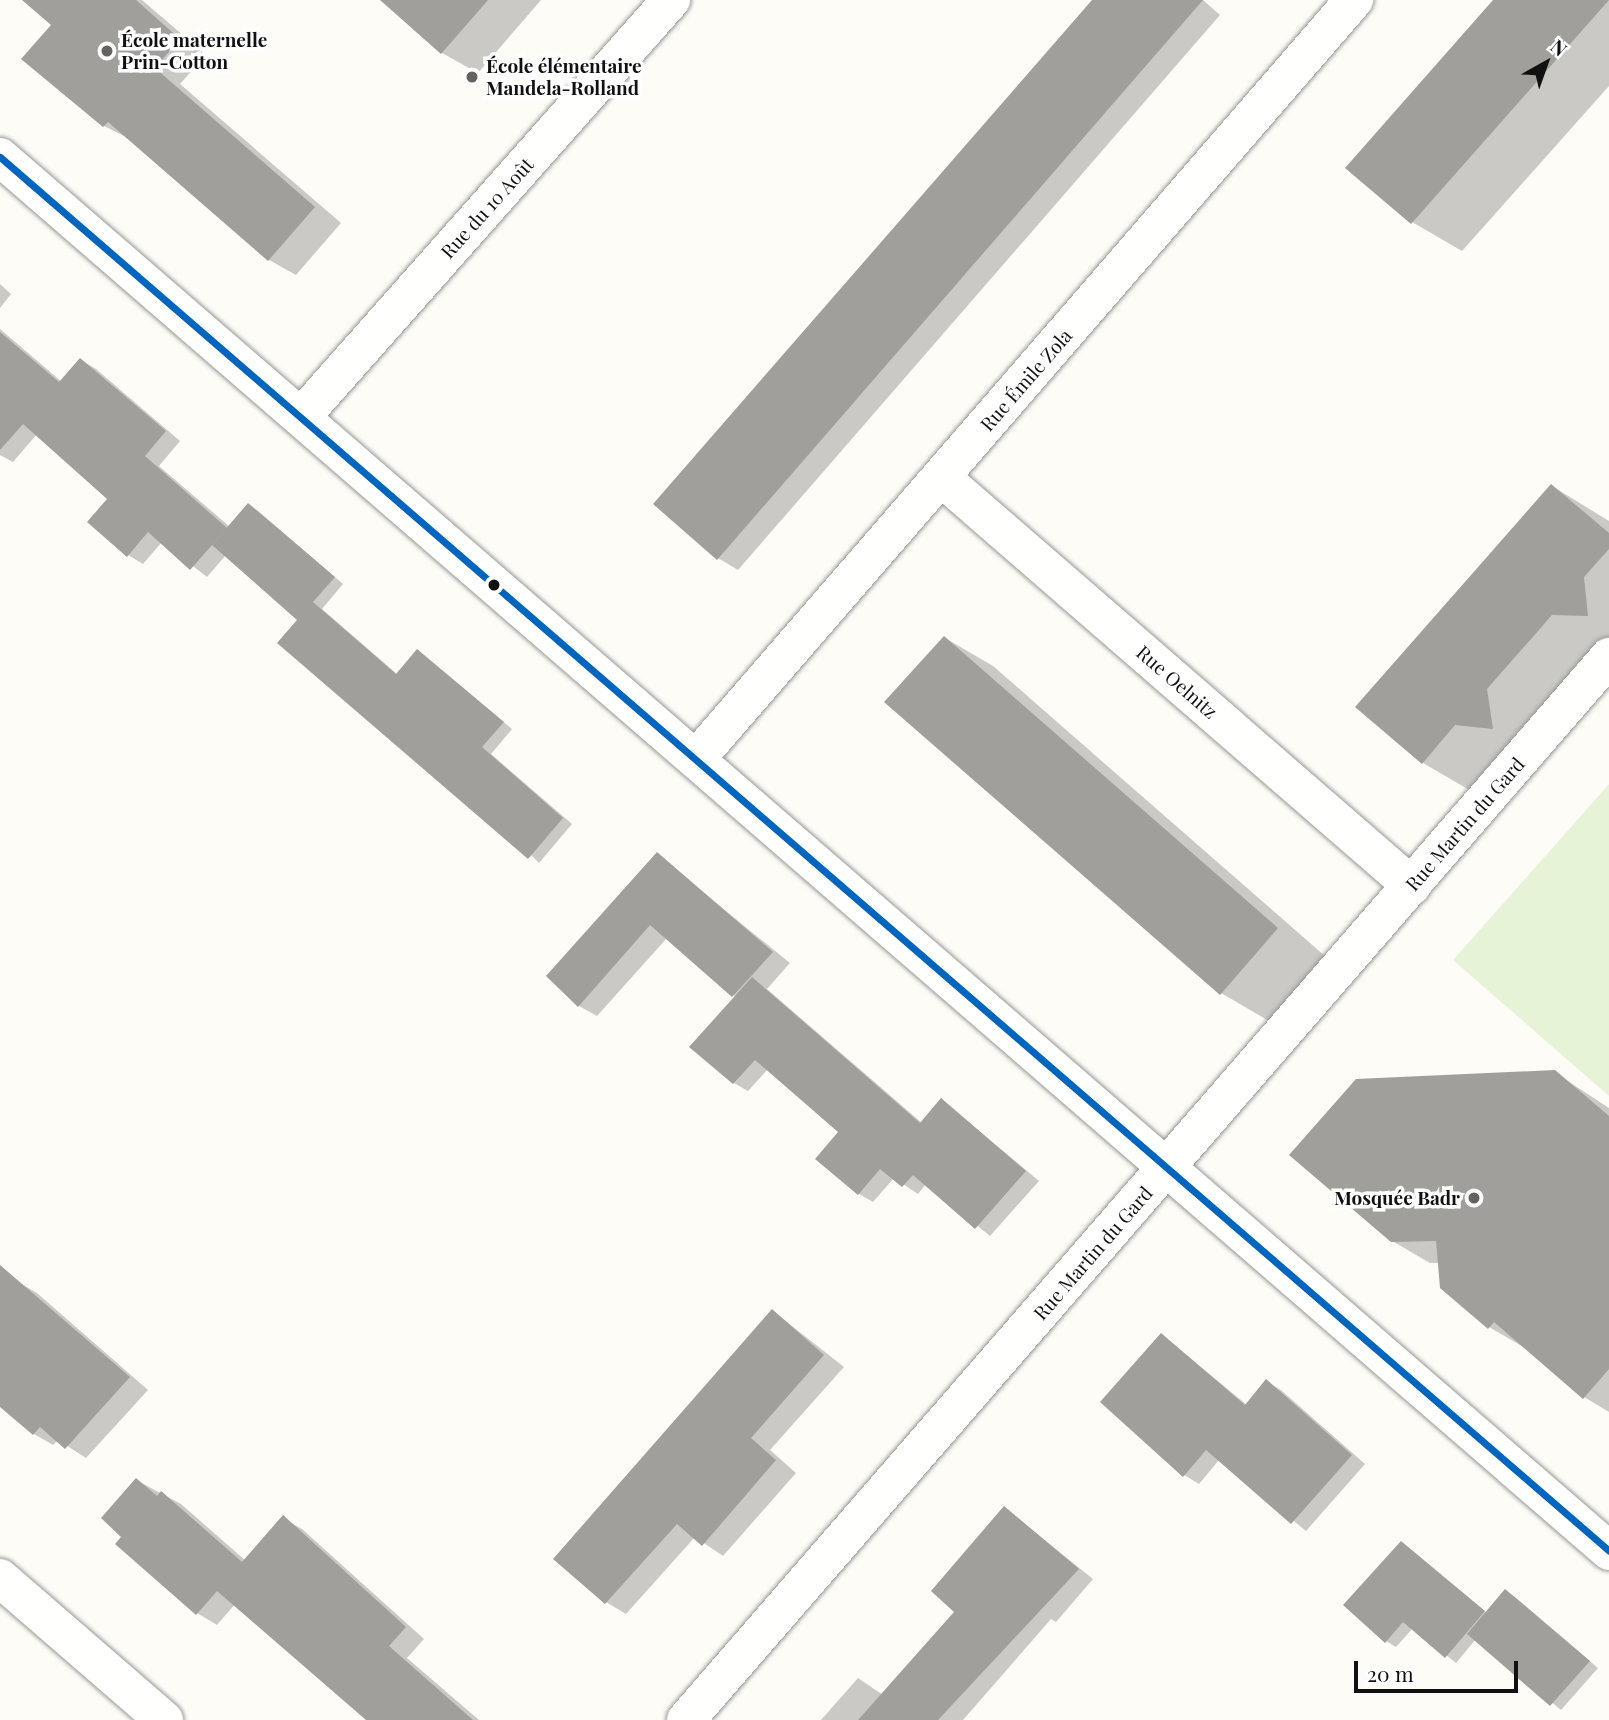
<!DOCTYPE html>
<html>
<head>
<meta charset="utf-8">
<style>
	body { margin:0 }
	#map { position:relative; width:1609px; height:1720px; overflow:hidden; background:#fdfcf7; font-family:"Playfair Display",serif }
	div>[style] { position:absolute }
	.green>* { inset:0; background:#e7f3d7 }
	.shadow>* { inset:0; background:#0003 }
	.building>* { inset:0; background:#a19f9c }
	.roads { filter:drop-shadow(0 0 2px #979795) drop-shadow(0 0 2px #979795) }
	.street>* { height:38px; margin:-19px; padding:0 19px; transform-origin:19px; border-radius:19px; background:#fffffe }
	.bus-1>* { height:7px; margin:-3.5px; padding:0 3.5px; transform-origin:3.5px; border-radius:3.5px; background:#0065bd }
	.dots>* { width:19px; height:19px; translate:-50% -50%; box-sizing:border-box; border:4px solid #fff; border-radius:50% }
	span { translate:-50% -50%; white-space:nowrap; text-align:center; line-height:1.15; -webkit-text-stroke:7px #fff; paint-order:stroke }
	.poi-label { font-size:19px; color:#111; font-weight:700 }
	.left { translate:0 -50%; text-align:left }
	.right { translate:-100% -50%; text-align:right }
	.street-label { font-size:19px; color:#111 }
	.north { position:absolute; left:1511px; top:28px; width:70px; height:70px; -webkit-text-stroke:5px #fff; paint-order:stroke; rotate:40deg; font-size:19px; font-weight:700; line-height:28px; text-align:center; color:#111 }
	.north::after { content:''; display:block; margin:auto; width:24px; height:32px; background:#111; clip-path:polygon(50% 0,100% 100%,50% 72%,0 100%) }
	.scale { position:absolute; left:1354px; top:1661px; width:164px; height:32px; box-sizing:border-box; border:4px solid #111; border-top:0; padding-left:9px; font-size:21px; line-height:24px; white-space:nowrap; color:#111; -webkit-text-stroke:5px #fff; paint-order:stroke }
</style>
</head>
<body>
<div id="map">
	<div class="green">
		<i style="clip-path:polygon(1609px 784px,1609px 1096px,1453px 960px)"></i>
	</div>
	<div class="shadow">
		<i style="clip-path:polygon(25px 0,142px 0,206px 55px,180px 84px,341px 223px,296px 275px,269px 260px,132px 140px,104px 126px,53px 25px)"></i>
		<i style="clip-path:polygon(383px 0,541px 0,478px 73px,442px 53px)"></i>
		<i style="clip-path:polygon(1094px 0,1203px 0,1220px 15px,738px 570px,718px 558px)"></i>
		<i style="clip-path:polygon(1496px 0,1609px 0,1609px 86px,1462px 251px,1412px 222px)"></i>
		<i style="clip-path:polygon(0 284px,11px 294px,0 308px)"></i>
		<i style="clip-path:polygon(0 329px,62px 382px,81px 360px,96px 369px,180px 441px,159px 466px,230px 527px,249px 506px,258px 511px,343px 584px,322px 609px,397px 674px,418px 651px,512px 729px,491px 754px,572px 824px,539px 863px,300px 620px,226px 555px,207px 577px,162px 542px,143px 564px,128px 555px,110px 498px,37px 434px,13px 462px,0 455px)"></i>
		<i style="clip-path:polygon(1552px 486px,1609px 521px,1609px 642px,1471px 791px,1423px 763px)"></i>
		<i style="clip-path:polygon(945px 638px,993px 666px,1326px 957px,1269px 1021px,1221px 993px)"></i>
		<i style="clip-path:polygon(657px 855px,790px 963px,767px 989px,922px 1123px,942px 1100px,1039px 1181px,990px 1236px,926px 1184px,918px 1194px,894px 1178px,873px 1202px,859px 1194px,840px 1132px,768px 1069px,748px 1091px,734px 1083px,736px 997px,667px 938px,597px 1016px,579px 1006px)"></i>
		<i style="clip-path:polygon(1554px 1072px,1609px 1108px,1609px 1412px,1584px 1397px,1527px 1349px,1489px 1327px,1440px 1263px,1430px 1263px,1392px 1241px)"></i>
		<i style="clip-path:polygon(18px 1282px,37px 1293px,148px 1390px,86px 1458px,58px 1440px,53px 1445px,34px 1434px,0 1405px,0 1303px)"></i>
		<i style="clip-path:polygon(773px 1311px,844px 1367px,770px 1450px,796px 1473px,723px 1556px,695px 1537px,626px 1614px,606px 1602px)"></i>
		<i style="clip-path:polygon(1162px 1335px,1247px 1405px,1267px 1382px,1281px 1390px,1365px 1464px,1306px 1531px,1219px 1460px,1199px 1484px,1184px 1475px)"></i>
		<i style="clip-path:polygon(136px 1480px,181px 1504px,246px 1561px,283px 1518px,302px 1529px,424px 1639px,407px 1658px,479px 1720px,369px 1720px,235px 1604px,217px 1625px,197px 1613px,123px 1537px)"></i>
		<i style="clip-path:polygon(1005px 1508px,1093px 1579px,1056px 1622px,1051px 1619px,963px 1720px,821px 1720px,858px 1678px,883px 1695px,957px 1612px)"></i>
		<i style="clip-path:polygon(1401px 1543px,1487px 1613px,1505px 1591px,1515px 1597px,1598px 1668px,1561px 1710px,1476px 1639px,1456px 1663px,1413px 1628px,1396px 1647px,1386px 1641px)"></i>
	</div>
	<div class="building">
		<i style="clip-path:polygon(22px 0,136px 0,180px 39px,155px 68px,315px 207px,268px 261px,108px 122px,103px 127px,21px 59px,51px 25px)"></i>
		<i style="clip-path:polygon(380px 0,488px 0,441px 54px)"></i>
		<i style="clip-path:polygon(1092px 0,1203px 0,717px 560px,653px 504px)"></i>
		<i style="clip-path:polygon(1493px 0,1609px 0,1411px 224px,1345px 168px)"></i>
		<i style="clip-path:polygon(0 332px,59px 382px,80px 358px,166px 431px,145px 456px,227px 528px,190px 570px,148px 532px,127px 557px,87px 522px,107px 499px,23px 424px,0 450px)"></i>
		<i style="clip-path:polygon(1551px 484px,1609px 533px,1609px 549px,1584px 577px,1588px 616px,1552px 615px,1487px 689px,1493px 729px,1455px 725px,1422px 764px,1355px 707px)"></i>
		<i style="clip-path:polygon(248px 503px,335px 577px,313px 602px,396px 674px,417px 649px,504px 722px,482px 747px,563px 818px,528px 859px,277px 643px,297px 620px,212px 545px)"></i>
		<i style="clip-path:polygon(944px 636px,1278px 928px,1220px 995px,884px 702px)"></i>
		<i style="clip-path:polygon(657px 852px,773px 952px,732px 997px,650px 925px,578px 1007px,546px 976px)"></i>
		<i style="clip-path:polygon(752px 977px,920px 1123px,941px 1098px,1026px 1171px,975px 1229px,913px 1175px,902px 1187px,880px 1169px,858px 1195px,815px 1159px,838px 1132px,755px 1060px,733px 1084px,689px 1047px)"></i>
		<i style="clip-path:polygon(1555px 1070px,1609px 1116px,1609px 1369px,1583px 1399px,1494px 1322px,1488px 1329px,1440px 1288px,1436px 1241px,1391px 1242px,1289px 1155px,1356px 1079px)"></i>
		<i style="clip-path:polygon(0 1265px,130px 1377px,65px 1449px,40px 1427px,33px 1435px,0 1407px)"></i>
		<i style="clip-path:polygon(772px 1309px,824px 1355px,751px 1438px,776px 1460px,702px 1546px,677px 1524px,605px 1604px,553px 1559px)"></i>
		<i style="clip-path:polygon(1161px 1333px,1245px 1405px,1266px 1379px,1352px 1455px,1291px 1524px,1206px 1450px,1183px 1477px,1100px 1402px)"></i>
		<i style="clip-path:polygon(136px 1478px,157px 1496px,161px 1491px,242px 1562px,283px 1515px,406px 1627px,389px 1646px,473px 1720px,366px 1720px,217px 1591px,196px 1615px,115px 1544px,121px 1537px,101px 1518px)"></i>
		<i style="clip-path:polygon(1004px 1506px,1079px 1569px,938px 1720px,858px 1720px,954px 1612px,931px 1591px)"></i>
		<i style="clip-path:polygon(1401px 1541px,1485px 1611px,1445px 1658px,1403px 1622px,1385px 1643px,1343px 1605px)"></i>
		<i style="clip-path:polygon(1505px 1589px,1590px 1661px,1550px 1706px,1467px 1634px)"></i>
	</div>
	<div class="roads">
		<div class="street">
			<i style="left:0;top:157px;width:2129px;rotate:40.9deg"></i>
			<i style="left:303px;top:415px;width:555px;rotate:-48.44deg"></i>
			<i style="left:942px;top:478px;width:622px;rotate:40.96deg"></i>
			<i style="left:696px;top:759px;width:1005px;rotate:-49.08deg"></i>
			<i style="left:0;top:1578px;width:217px;rotate:40.9deg"></i>
			<i style="left:686px;top:1720px;width:1408px;rotate:-49.03deg"></i>
		</div>
	</div>
	<div class="bus-1">
		<i style="left:0;top:157px;width:2129px;rotate:40.9deg"></i>
	</div>
	<div class="dots">
		<i style="left:107px;top:51px;background:#646362"></i>
		<i style="left:472px;top:77px;background:#646362"></i>
		<i style="left:494px;top:585px;background:#111"></i>
		<i style="left:1474px;top:1198px;background:#646362"></i>
	</div>
	<div class="poi-label">
		<span class="left" style="left:121px;top:51px">École maternelle<br>Prin-Cotton</span>
		<span class="left" style="left:486px;top:77px">École élémentaire<br>Mandela-Rolland</span>
		<span class="right" style="left:1460px;top:1198px">Mosquée Badr</span>
	</div>
	<div class="street-label">
		<span style="left:487px;top:208px;rotate:-48deg">Rue du 10 Août</span>
		<span style="left:1026px;top:380px;rotate:-49deg">Rue Émile Zola</span>
		<span style="left:1177px;top:682px;rotate:41deg">Rue Oelnitz</span>
		<span style="left:1465px;top:824px;rotate:-49deg">Rue Martin du Gard</span>
		<span style="left:1093px;top:1253px;rotate:-49deg">Rue Martin du Gard</span>
	</div>
	<div class="north">N</div>
	<div class="scale">20 m</div>
</div>
</body>
</html>
